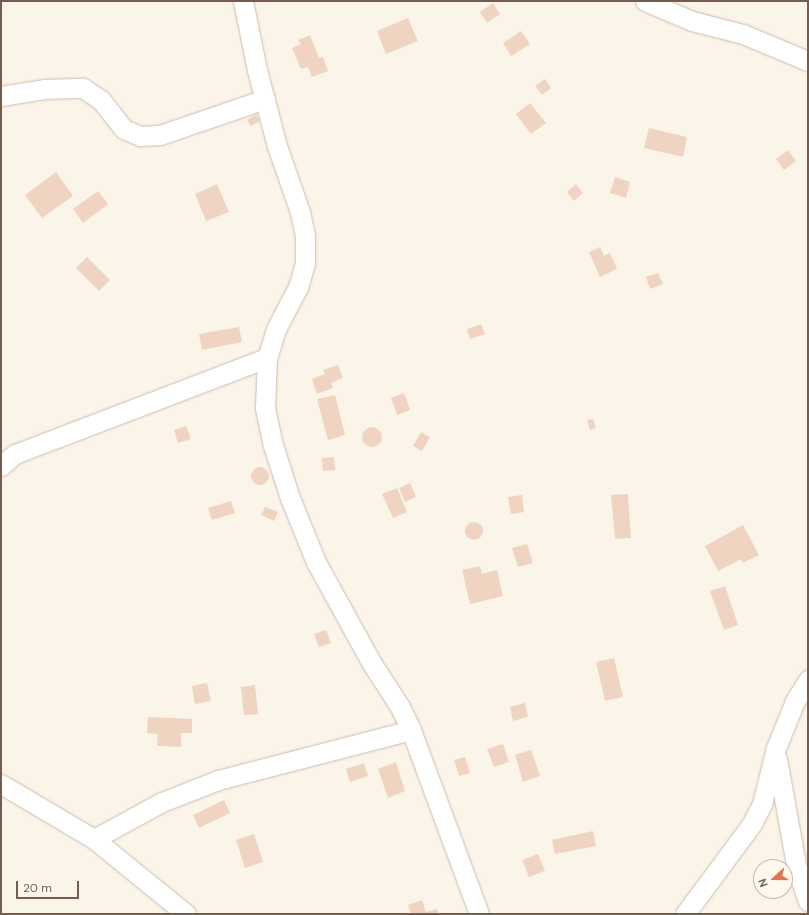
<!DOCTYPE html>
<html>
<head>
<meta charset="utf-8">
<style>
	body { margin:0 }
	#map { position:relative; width:809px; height:915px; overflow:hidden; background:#fbf4e8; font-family:"DM Sans",sans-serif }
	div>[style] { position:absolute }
	.building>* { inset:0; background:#efd4c2 }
	.round { border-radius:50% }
	.roads { filter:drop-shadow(0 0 1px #cdbcaf) drop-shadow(0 0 1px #cdbcaf) }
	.minor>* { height:19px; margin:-9.5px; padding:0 9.5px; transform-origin:9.5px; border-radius:9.5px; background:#fff }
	span { translate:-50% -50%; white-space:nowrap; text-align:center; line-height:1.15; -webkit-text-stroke:3.5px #fef8ef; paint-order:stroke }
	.frame { position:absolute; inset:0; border:2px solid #745c4e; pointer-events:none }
	.north { position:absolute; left:753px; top:859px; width:40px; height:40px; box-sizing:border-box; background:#fef8ef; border:1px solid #c7baaf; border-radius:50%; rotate:249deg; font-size:11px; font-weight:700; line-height:16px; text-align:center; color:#745c4e }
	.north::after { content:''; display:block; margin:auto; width:14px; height:18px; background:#dd7555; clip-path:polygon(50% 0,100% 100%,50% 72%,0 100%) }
	.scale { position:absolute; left:16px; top:881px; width:63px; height:18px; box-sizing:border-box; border:2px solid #745c4e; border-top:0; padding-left:5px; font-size:12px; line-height:14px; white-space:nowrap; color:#745c4e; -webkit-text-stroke:3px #fef8ef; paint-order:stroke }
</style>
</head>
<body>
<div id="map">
	<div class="building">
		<i style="clip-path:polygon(493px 3px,500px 14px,487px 23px,480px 12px)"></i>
		<i style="clip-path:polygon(408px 18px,418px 41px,386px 54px,377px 31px)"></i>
		<i style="clip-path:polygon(521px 31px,530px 44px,511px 56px,503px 43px)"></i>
		<i style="clip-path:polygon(310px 35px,319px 58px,323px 57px,328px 71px,312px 77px,308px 67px,301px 69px,292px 48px,301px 44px,298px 40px)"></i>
		<i style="clip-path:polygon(545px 79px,551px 88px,542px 95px,535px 86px)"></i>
		<i style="clip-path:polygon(530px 103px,546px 123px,531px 134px,516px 114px)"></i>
		<i style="clip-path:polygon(256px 115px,260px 121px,251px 126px,247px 120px)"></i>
		<i style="clip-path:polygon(649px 128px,687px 137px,683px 157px,644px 148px)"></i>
		<i style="clip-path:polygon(788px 150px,796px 161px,784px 170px,776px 159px)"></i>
		<i style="clip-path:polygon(56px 172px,73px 196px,42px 218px,25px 195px)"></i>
		<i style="clip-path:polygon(615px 177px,630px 182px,626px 198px,610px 193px)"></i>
		<i style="clip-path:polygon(217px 184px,229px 212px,206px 221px,195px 194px)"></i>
		<i style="clip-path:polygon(576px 184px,583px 193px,574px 201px,567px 192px)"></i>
		<i style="clip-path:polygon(98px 191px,108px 204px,83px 223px,73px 209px)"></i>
		<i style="clip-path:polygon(600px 247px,604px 256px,610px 253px,617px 269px,600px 277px,589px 252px)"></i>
		<i style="clip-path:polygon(87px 257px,110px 280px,99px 291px,76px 268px)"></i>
		<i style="clip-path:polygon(658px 273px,663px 284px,650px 289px,646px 277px)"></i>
		<i style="clip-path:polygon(481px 324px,485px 334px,470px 339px,467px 329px)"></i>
		<i style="clip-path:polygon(239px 327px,242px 342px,202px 350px,199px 334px)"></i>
		<i style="clip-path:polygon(338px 365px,343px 378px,331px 383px,333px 388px,317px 394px,312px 379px,325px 374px,323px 370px)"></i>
		<i style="clip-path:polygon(404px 393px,410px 410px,397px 415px,391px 398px)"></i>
		<i style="clip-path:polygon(335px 395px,345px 435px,328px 440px,317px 399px)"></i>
		<i style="clip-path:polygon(593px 419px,596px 428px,590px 430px,587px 420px)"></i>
		<i style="clip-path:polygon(186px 426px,191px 439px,178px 443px,174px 430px)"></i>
		<i class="round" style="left:362px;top:427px;width:20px;height:20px"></i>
		<i style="clip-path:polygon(421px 432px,430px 437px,422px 451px,413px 446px)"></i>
		<i style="clip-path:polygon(334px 457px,335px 470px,323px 471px,322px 458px)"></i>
		<i class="round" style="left:251px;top:467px;width:18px;height:18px"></i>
		<i style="clip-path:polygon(410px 483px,416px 497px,405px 502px,399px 488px)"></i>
		<i style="clip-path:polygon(397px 488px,407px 512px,393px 518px,382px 494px)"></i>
		<i style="clip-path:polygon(628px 494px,631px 538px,615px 539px,611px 495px)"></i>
		<i style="clip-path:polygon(522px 495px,524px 512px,511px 514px,508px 497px)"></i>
		<i style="clip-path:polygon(231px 501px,235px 513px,212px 520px,208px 508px)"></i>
		<i style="clip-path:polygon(265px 507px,278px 512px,274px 521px,261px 515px)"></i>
		<i class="round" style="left:465px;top:522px;width:18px;height:18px"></i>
		<i style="clip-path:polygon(743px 525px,759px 555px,743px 563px,741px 559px,718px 571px,705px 546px)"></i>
		<i style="clip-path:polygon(527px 544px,533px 563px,518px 567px,512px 548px)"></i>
		<i style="clip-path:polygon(480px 566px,482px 574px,497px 570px,503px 596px,470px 604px,462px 570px)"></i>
		<i style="clip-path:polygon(725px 586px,738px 625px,724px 630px,710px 591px)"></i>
		<i style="clip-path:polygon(326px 630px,331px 643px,319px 647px,314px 634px)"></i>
		<i style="clip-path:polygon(614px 658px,623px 697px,605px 701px,596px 662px)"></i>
		<i style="clip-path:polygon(207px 683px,211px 701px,195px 704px,192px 686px)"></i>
		<i style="clip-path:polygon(255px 685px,258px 714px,244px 715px,241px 687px)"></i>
		<i style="clip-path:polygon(525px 703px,528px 717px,513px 721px,510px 707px)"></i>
		<i style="clip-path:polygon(148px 717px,192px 719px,192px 733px,181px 733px,181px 747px,157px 746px,158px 734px,147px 733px)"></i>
		<i style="clip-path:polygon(503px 744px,509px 762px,494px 767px,487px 749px)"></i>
		<i style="clip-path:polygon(531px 750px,540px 776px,523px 782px,515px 755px)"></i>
		<i style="clip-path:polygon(465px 757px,470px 773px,459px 776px,454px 760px)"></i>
		<i style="clip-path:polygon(396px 762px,405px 791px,388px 798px,378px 769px)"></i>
		<i style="clip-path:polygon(364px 763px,368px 776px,350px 782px,346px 769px)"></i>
		<i style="clip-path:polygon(224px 800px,230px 813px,199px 828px,193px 815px)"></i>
		<i style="clip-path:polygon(593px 831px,596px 846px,555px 854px,552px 840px)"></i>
		<i style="clip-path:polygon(254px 834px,263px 862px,245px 868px,236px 840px)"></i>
		<i style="clip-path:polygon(538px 854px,545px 871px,529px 877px,522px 860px)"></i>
		<i style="clip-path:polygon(422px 900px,426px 912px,437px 909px,439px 914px,411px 914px,408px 905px)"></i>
	</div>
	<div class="roads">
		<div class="minor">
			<i style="left:243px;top:1px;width:70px;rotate:78.5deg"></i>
			<i style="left:257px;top:70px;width:79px;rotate:75.3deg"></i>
			<i style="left:277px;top:146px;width:70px;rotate:70.8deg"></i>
			<i style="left:300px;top:212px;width:25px;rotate:78deg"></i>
			<i style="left:305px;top:236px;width:27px;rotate:90deg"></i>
			<i style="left:305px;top:263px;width:25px;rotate:106deg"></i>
			<i style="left:298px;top:287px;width:47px;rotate:117.6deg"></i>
			<i style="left:276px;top:329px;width:30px;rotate:107deg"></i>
			<i style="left:267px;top:358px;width:50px;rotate:92.3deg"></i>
			<i style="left:265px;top:408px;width:35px;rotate:78deg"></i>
			<i style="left:272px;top:442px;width:59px;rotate:72.2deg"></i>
			<i style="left:290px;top:498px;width:69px;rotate:67.9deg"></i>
			<i style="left:316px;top:562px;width:114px;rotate:61.2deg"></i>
			<i style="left:371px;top:662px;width:54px;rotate:57.2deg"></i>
			<i style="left:400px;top:707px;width:25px;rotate:64deg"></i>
			<i style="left:411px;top:730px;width:196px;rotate:69.7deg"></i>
			<i style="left:645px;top:1px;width:51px;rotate:23.1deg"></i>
			<i style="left:692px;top:21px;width:53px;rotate:14.3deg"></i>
			<i style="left:743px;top:34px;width:70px;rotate:22.6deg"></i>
			<i style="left:1px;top:96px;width:45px;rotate:-9deg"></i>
			<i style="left:45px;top:89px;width:38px;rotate:-2deg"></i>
			<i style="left:83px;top:88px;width:22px;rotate:34deg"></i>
			<i style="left:101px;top:100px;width:37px;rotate:52deg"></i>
			<i style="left:124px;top:129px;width:17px;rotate:24deg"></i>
			<i style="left:140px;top:136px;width:20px;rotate:-3deg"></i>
			<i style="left:160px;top:135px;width:111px;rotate:-18.9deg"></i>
			<i style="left:1px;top:466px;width:18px;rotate:-41deg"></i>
			<i style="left:15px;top:454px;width:270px;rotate:-20.9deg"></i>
			<i style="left:777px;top:759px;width:108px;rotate:79.8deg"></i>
			<i style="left:796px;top:865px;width:38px;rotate:72deg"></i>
			<i style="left:1px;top:784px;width:108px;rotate:30.6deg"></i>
			<i style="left:94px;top:839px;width:119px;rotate:39.2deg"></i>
			<i style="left:94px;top:839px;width:77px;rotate:-28.6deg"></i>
			<i style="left:162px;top:802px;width:60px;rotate:-21.4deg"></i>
			<i style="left:218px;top:780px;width:199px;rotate:-14.5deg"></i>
			<i style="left:685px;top:914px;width:111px;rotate:-53.4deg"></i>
			<i style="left:751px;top:825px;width:24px;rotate:-62deg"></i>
			<i style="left:762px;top:804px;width:58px;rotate:-76deg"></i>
			<i style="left:776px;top:748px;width:51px;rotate:-68deg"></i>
			<i style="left:795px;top:701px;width:25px;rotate:-58deg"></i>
		</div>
	</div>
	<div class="frame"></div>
	<div class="north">N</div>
	<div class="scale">20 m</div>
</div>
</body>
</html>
